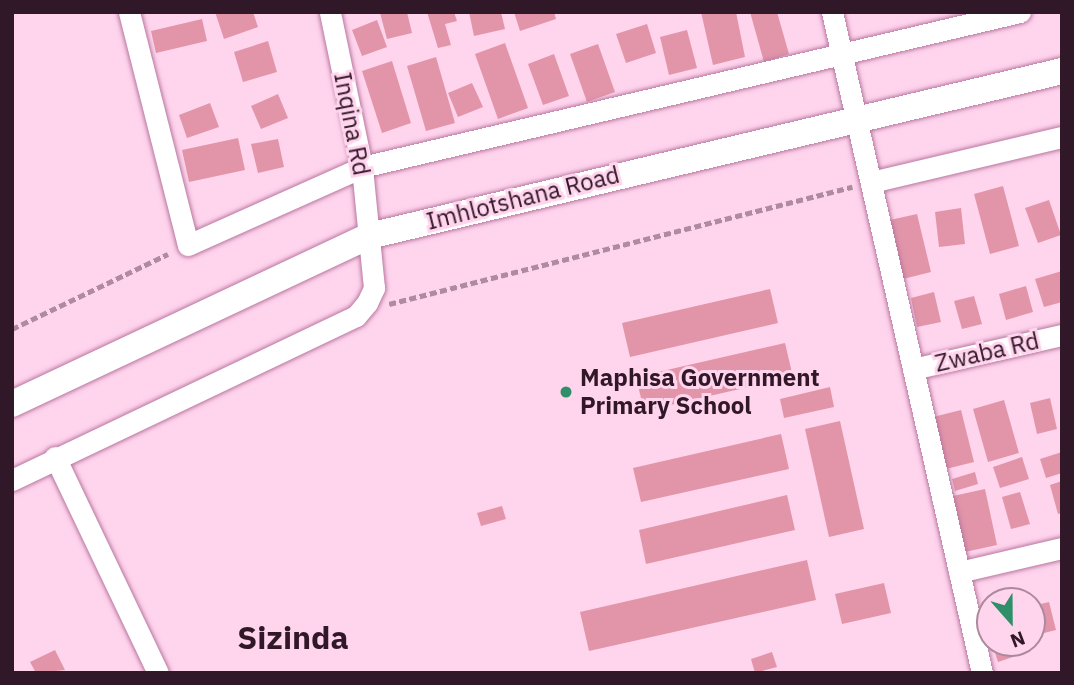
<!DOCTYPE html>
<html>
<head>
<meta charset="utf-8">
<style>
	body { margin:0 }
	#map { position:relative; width:1074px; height:685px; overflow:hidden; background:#ffd4ed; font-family:"IBM Plex Sans",sans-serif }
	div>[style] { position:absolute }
	.building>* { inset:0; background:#e295a9 }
	.path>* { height:4.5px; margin-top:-2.25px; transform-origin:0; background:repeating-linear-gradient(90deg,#af8ba0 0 7px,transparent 0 10.5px) }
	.roads { filter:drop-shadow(0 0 2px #b8779f) drop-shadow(0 0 2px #b8779f) }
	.minor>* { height:21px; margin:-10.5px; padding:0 10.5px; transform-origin:10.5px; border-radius:10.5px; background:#fff }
	.tertiary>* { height:26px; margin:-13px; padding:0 13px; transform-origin:13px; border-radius:13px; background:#fff }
	.dots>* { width:19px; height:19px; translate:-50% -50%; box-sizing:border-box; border:4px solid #ffd4ed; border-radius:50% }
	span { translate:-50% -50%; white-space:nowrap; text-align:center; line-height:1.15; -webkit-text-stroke:6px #ffd4ed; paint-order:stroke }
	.street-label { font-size:24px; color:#311828 }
	.poi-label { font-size:24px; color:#311828; font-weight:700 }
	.left { translate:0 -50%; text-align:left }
	.district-label { font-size:32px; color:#311828; font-weight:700 }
	.frame { position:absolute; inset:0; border:14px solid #311828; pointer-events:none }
	.north { position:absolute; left:976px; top:587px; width:70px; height:70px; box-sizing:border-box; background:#ffd4ed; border:2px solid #ad899e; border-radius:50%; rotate:159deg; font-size:19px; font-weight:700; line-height:28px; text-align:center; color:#311828 }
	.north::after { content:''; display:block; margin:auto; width:24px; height:32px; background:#2f8f68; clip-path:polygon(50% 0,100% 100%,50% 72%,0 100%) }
</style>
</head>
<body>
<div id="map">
	<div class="building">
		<i style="clip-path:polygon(215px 12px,253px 12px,258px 27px,224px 39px)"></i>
		<i style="clip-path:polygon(407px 12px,412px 33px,387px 39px,380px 13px)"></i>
		<i style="clip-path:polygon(427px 12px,454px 12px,457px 21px,445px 24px,451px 45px,438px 48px)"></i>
		<i style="clip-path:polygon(469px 12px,501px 12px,505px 29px,474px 36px)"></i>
		<i style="clip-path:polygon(514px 12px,554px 12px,556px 19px,520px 31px)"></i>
		<i style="clip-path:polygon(701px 12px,736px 12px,745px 57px,713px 65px)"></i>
		<i style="clip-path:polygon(750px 12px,777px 12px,789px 54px,764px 62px)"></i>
		<i style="clip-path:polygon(202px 19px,207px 41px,156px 53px,151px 31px)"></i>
		<i style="clip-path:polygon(377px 20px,387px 47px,362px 56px,352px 30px)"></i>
		<i style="clip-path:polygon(647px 24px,656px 53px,626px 63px,616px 34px)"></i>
		<i style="clip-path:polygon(687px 30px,697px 68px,669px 75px,660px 37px)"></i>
		<i style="clip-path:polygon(268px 41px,277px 72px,243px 82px,234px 52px)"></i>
		<i style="clip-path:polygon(505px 43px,528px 108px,498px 119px,475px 54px)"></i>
		<i style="clip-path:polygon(598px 44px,615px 92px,587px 102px,570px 54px)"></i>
		<i style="clip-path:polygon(554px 54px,569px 96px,543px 105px,528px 64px)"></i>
		<i style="clip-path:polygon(436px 57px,455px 123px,426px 131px,407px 66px)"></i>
		<i style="clip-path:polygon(392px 61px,411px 123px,382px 133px,362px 71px)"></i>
		<i style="clip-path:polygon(472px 83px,483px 107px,458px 117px,448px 93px)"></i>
		<i style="clip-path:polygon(278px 94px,288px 118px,261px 129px,251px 106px)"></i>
		<i style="clip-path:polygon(210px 103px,219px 127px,187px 138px,179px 115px)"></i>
		<i style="clip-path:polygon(238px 138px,245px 170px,189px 182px,182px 150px)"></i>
		<i style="clip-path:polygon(278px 139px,284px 167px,258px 173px,251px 144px)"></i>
		<i style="clip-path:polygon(1003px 186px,1019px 246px,990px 254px,974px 194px)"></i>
		<i style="clip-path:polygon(1049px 200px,1061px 235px,1038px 243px,1025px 208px)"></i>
		<i style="clip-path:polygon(961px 208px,965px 244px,939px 247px,935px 212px)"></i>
		<i style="clip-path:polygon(917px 214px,931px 272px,903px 279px,890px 220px)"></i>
		<i style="clip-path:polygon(1062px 271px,1062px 302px,1044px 307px,1035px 279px)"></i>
		<i style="clip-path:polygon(1026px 286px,1033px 312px,1006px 320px,999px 294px)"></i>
		<i style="clip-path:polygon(770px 289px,778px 323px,630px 357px,622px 323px)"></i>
		<i style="clip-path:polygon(934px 292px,941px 322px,917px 327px,911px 298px)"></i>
		<i style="clip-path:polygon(974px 296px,982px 324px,962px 329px,954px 301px)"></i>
		<i style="clip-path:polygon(785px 343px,793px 377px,644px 411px,636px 377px)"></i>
		<i style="clip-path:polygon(830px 387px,834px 407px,784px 418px,780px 399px)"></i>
		<i style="clip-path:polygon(1050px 398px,1057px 429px,1037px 434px,1030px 403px)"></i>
		<i style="clip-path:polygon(1004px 400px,1019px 453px,988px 462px,973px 409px)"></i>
		<i style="clip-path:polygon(961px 410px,974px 462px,946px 469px,933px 417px)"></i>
		<i style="clip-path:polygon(840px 421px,864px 529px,829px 537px,805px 429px)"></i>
		<i style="clip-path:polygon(781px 434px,789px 469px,641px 502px,633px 468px)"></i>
		<i style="clip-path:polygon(1062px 452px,1062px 473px,1046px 478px,1040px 459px)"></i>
		<i style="clip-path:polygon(1022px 457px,1029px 479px,1000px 488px,993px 467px)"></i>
		<i style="clip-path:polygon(975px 472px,978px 484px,955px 491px,952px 479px)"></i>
		<i style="clip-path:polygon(1062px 481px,1062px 513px,1058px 514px,1050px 485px)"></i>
		<i style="clip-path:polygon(985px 489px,997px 545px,965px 552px,953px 496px)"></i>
		<i style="clip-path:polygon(1020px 492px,1030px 524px,1011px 529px,1002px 497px)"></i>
		<i style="clip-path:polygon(787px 495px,795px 530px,646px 564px,639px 530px)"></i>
		<i style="clip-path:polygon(502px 506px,506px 519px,481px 526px,477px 513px)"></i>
		<i style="clip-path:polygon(807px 560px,816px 600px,589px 651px,580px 612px)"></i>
		<i style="clip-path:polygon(884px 583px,891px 613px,842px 624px,835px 594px)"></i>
		<i style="clip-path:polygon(1049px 602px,1056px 630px,1032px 636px,1032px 606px)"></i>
		<i style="clip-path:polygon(992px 643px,1015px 643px,1019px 655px,998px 662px)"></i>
		<i style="clip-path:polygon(55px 650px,65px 670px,36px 673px,30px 662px)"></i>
		<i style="clip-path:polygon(772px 652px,777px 667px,755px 673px,751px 659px)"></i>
	</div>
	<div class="path">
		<i style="left:389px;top:304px;width:478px;rotate:-14.2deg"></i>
		<i style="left:12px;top:329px;width:173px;rotate:-25.7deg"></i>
	</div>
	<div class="roads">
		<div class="minor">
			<i style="left:129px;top:12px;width:240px;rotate:75.8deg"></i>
			<i style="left:188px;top:245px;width:191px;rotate:-24.1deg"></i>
			<i style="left:362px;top:167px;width:676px;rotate:-13.26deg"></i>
			<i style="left:832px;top:12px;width:678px;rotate:77.21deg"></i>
			<i style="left:871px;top:182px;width:196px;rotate:-13.3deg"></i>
			<i style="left:913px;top:369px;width:153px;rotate:-12.9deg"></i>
			<i style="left:55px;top:457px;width:239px;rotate:64.5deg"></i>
			<i style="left:12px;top:480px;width:381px;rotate:-25.5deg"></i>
			<i style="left:356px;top:316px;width:17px;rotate:-50deg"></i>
			<i style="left:367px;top:303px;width:17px;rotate:-65deg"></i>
			<i style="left:374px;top:288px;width:122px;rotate:-95.7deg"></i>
			<i style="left:362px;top:167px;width:158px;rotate:-101.7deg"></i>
			<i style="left:959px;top:572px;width:106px;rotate:-13.1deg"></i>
		</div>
		<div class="tertiary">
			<i style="left:12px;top:404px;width:395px;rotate:-25.2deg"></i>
			<i style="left:369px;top:236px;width:712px;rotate:-13.39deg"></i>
		</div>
	</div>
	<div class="dots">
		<i style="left:566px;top:392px;background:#2f8f68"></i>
	</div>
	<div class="street-label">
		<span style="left:352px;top:124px;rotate:79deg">Inqina Rd</span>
		<span style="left:523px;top:198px;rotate:-14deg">Imhlotshana Road</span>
		<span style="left:987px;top:352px;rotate:-13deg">Zwaba Rd</span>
	</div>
	<div class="poi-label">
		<span class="left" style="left:580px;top:392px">Maphisa Government<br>Primary School</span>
	</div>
	<div class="district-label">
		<span style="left:293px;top:637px">Sizinda</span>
	</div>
	<div class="frame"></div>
	<div class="north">N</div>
</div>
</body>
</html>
